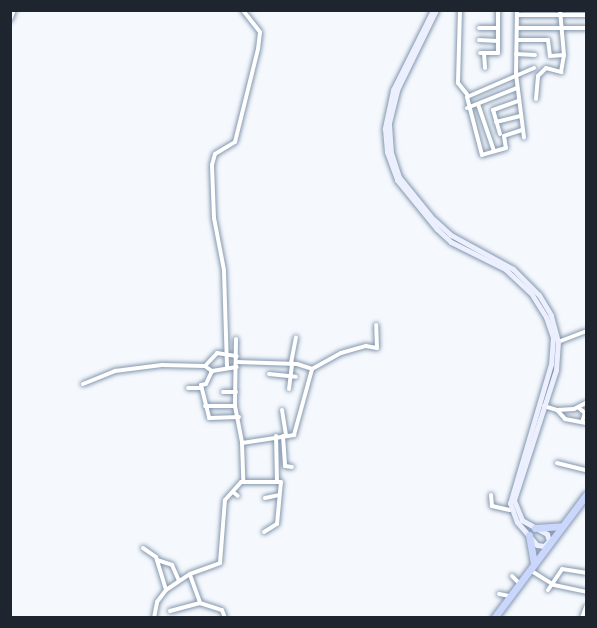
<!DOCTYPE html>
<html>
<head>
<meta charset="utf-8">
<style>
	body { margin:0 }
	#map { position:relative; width:597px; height:628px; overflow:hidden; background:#f5f9fe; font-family:"PT Sans",sans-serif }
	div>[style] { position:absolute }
	.roads { filter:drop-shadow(0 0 2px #8396ad) drop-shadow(0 0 2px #8396ad) }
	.minor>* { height:4px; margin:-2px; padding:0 2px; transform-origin:2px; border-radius:2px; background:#fff }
	.secondary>* { height:5px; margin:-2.5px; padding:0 2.5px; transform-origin:2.5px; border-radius:2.5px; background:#ebeffe }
	.trunk>* { height:7px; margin:-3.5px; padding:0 3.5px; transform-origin:3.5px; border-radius:3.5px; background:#cad6fc }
	span { translate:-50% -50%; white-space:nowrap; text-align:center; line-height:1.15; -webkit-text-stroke:5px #f5f9fe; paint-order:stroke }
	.frame { position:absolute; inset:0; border:12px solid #1e252e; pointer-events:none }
</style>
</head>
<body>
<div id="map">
	<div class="roads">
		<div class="minor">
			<i style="left:460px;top:10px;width:73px;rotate:91.6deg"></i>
			<i style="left:458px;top:83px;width:14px;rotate:51deg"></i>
			<i style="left:517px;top:10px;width:64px;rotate:90.9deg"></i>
			<i style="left:516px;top:74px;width:64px;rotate:82.8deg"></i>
			<i style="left:517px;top:15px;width:69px"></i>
			<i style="left:10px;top:20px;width:11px;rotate:-68deg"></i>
			<i style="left:479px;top:28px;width:19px"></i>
			<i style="left:517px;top:28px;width:69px"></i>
			<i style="left:479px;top:40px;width:19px;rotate:3deg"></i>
			<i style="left:517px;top:40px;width:31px"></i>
			<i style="left:548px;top:40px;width:16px;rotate:83deg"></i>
			<i style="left:550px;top:56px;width:14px;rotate:-4deg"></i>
			<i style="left:564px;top:55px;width:45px;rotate:-95.1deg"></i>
			<i style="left:480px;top:53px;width:18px"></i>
			<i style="left:498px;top:53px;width:43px;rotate:-90deg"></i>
			<i style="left:484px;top:53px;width:15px;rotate:86deg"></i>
			<i style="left:516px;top:54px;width:19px;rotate:3deg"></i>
			<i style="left:536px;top:99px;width:23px;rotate:-85deg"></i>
			<i style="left:538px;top:76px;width:11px;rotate:-45deg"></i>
			<i style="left:546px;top:68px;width:16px;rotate:15deg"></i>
			<i style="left:561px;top:72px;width:17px;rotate:-80deg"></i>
			<i style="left:478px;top:104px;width:50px;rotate:71.2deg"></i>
			<i style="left:467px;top:108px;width:54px;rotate:-21.8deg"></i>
			<i style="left:496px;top:122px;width:25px;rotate:-14deg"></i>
			<i style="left:522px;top:130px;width:19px;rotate:162deg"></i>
			<i style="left:504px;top:136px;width:12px;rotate:81deg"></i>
			<i style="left:506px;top:148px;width:25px;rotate:164deg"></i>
			<i style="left:482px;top:155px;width:60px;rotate:-104.5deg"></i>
			<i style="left:467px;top:97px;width:73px;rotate:-23.4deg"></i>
			<i style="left:500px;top:134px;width:25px;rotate:-106deg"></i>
			<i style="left:493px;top:110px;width:27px;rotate:-20deg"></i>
			<i style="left:236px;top:339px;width:67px;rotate:90.9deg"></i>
			<i style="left:235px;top:406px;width:38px;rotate:79deg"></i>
			<i style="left:242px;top:443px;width:37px;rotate:88deg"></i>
			<i style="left:558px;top:342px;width:30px;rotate:-21deg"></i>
			<i style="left:237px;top:362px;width:60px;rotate:1.9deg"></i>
			<i style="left:297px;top:364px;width:16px;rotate:18deg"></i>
			<i style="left:291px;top:363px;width:26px;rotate:-79deg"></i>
			<i style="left:205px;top:366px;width:18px;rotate:-47deg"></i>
			<i style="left:217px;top:353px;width:20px;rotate:9deg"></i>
			<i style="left:227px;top:367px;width:97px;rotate:-91.8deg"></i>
			<i style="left:224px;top:270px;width:53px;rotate:-100.9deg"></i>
			<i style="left:214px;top:218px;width:53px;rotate:-92.2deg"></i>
			<i style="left:212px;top:165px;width:11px;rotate:-75deg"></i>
			<i style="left:215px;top:154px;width:23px;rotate:-31deg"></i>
			<i style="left:235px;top:142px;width:96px;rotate:-76.1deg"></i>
			<i style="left:258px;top:49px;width:17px;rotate:-83deg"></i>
			<i style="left:260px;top:32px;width:28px;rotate:-128deg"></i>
			<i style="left:212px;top:371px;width:25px;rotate:-9deg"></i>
			<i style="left:269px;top:374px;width:27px;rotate:6deg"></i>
			<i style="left:83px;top:384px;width:35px;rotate:-22deg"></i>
			<i style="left:115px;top:371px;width:47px;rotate:-7.3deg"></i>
			<i style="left:162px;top:365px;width:43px;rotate:1.3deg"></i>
			<i style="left:205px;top:366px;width:9px;rotate:36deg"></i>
			<i style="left:212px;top:371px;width:14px;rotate:115deg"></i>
			<i style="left:206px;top:384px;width:5px;rotate:169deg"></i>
			<i style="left:201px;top:385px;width:34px;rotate:76deg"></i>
			<i style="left:209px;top:418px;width:30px;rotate:-2deg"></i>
			<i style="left:188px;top:388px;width:13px"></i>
			<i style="left:289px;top:389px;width:26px;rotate:-83deg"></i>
			<i style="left:223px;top:392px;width:13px"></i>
			<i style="left:205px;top:406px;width:30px"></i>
			<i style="left:544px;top:406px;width:14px;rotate:17deg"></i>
			<i style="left:557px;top:410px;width:12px;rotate:48deg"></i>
			<i style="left:565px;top:419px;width:21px;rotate:11deg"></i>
			<i style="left:579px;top:408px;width:8px;rotate:40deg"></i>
			<i style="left:585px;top:413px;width:9px;rotate:108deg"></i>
			<i style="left:282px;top:410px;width:26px;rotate:81deg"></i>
			<i style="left:557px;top:410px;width:17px;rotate:-3deg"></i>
			<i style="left:574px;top:409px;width:13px;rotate:-27deg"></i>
			<i style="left:283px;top:436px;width:30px;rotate:86deg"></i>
			<i style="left:285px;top:466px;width:7px;rotate:8deg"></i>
			<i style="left:242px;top:443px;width:53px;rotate:-8.7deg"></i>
			<i style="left:294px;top:435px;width:68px;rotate:-74.7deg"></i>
			<i style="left:312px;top:369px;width:33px;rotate:-29deg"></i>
			<i style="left:341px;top:353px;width:26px;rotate:-16deg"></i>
			<i style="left:366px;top:346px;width:11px;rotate:10deg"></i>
			<i style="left:377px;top:348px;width:23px;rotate:-92deg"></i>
			<i style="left:557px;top:463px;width:30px;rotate:14deg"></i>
			<i style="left:233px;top:492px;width:6px;rotate:39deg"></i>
			<i style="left:491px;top:495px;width:11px;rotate:85deg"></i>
			<i style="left:492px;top:506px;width:18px;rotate:13deg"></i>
			<i style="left:265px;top:498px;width:14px;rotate:-12deg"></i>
			<i style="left:264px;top:532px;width:15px;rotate:-32deg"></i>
			<i style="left:277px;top:524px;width:42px;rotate:-84.6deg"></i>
			<i style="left:281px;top:482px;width:4px;rotate:180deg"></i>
			<i style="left:143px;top:548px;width:16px;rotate:35deg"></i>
			<i style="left:156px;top:557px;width:34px;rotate:73deg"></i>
			<i style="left:157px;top:560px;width:16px;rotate:18deg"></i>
			<i style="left:172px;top:565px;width:17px;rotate:66deg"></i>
			<i style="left:530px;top:570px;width:28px;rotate:32deg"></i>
			<i style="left:554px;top:585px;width:33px;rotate:12deg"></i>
			<i style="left:190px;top:575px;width:30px;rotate:70deg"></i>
			<i style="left:200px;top:603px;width:23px;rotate:18deg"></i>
			<i style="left:222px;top:610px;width:9px;rotate:69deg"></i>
			<i style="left:512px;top:576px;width:10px;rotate:45deg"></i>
			<i style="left:548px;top:590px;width:25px;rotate:-56deg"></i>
			<i style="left:562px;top:569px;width:24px;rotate:9deg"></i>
			<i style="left:499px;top:594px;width:10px;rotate:11deg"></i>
			<i style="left:170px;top:611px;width:31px;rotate:-15deg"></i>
			<i style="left:154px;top:618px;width:16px;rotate:-79deg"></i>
			<i style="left:157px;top:602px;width:15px;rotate:-53deg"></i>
			<i style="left:166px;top:590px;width:29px;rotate:-34deg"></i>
			<i style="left:190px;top:574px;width:32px;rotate:-20deg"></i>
			<i style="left:220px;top:563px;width:63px;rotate:-85.5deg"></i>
			<i style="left:225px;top:500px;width:24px;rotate:-48deg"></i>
			<i style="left:241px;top:482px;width:36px"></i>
			<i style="left:277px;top:482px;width:46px;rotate:-91.2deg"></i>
			<i style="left:582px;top:618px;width:12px;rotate:-70deg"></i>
		</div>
		<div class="secondary">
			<i style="left:433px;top:10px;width:89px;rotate:116.6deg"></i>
			<i style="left:393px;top:90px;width:40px;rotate:102deg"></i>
			<i style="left:385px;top:129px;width:23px;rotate:85deg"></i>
			<i style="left:387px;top:152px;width:30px;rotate:70deg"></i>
			<i style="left:397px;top:180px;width:63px;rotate:50.8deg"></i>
			<i style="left:437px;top:229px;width:19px;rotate:43deg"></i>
			<i style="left:451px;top:242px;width:60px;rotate:26.6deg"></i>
			<i style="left:505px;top:269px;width:35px;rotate:43deg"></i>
			<i style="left:531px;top:293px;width:28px;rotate:58deg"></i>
			<i style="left:546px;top:317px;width:21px;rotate:71deg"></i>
			<i style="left:553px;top:337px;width:27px;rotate:94deg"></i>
			<i style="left:551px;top:364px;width:145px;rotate:106.4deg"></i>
			<i style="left:510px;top:503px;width:20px;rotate:70deg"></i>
			<i style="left:517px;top:522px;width:30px;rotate:49deg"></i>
			<i style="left:537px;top:545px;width:7px;rotate:8deg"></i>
			<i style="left:544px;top:546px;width:7px;rotate:-45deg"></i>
			<i style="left:549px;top:541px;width:7px;rotate:-106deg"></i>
			<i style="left:547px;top:534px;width:29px;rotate:-151deg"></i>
			<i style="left:522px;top:520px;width:22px;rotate:-112deg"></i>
			<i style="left:514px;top:500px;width:137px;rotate:-72.1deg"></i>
			<i style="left:556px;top:370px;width:28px;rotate:-86deg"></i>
			<i style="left:558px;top:342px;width:28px;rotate:-105deg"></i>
			<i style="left:551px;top:315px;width:23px;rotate:-121deg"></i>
			<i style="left:539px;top:295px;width:37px;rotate:-135deg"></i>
			<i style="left:513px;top:269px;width:71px;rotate:-151.3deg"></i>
			<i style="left:451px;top:235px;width:24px;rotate:-138deg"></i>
			<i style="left:433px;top:219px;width:54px;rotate:-129deg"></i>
			<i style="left:399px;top:177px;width:25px;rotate:-108deg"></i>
			<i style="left:391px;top:153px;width:30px;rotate:-94deg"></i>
			<i style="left:389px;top:123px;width:34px;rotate:-76deg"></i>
			<i style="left:397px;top:90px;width:89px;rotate:-64deg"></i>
		</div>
		<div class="trunk">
			<i style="left:535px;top:528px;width:27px;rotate:-4deg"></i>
			<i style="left:529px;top:535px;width:28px;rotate:80deg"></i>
			<i style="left:494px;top:618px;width:154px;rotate:-53.2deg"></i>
		</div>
	</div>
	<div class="frame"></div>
</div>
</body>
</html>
